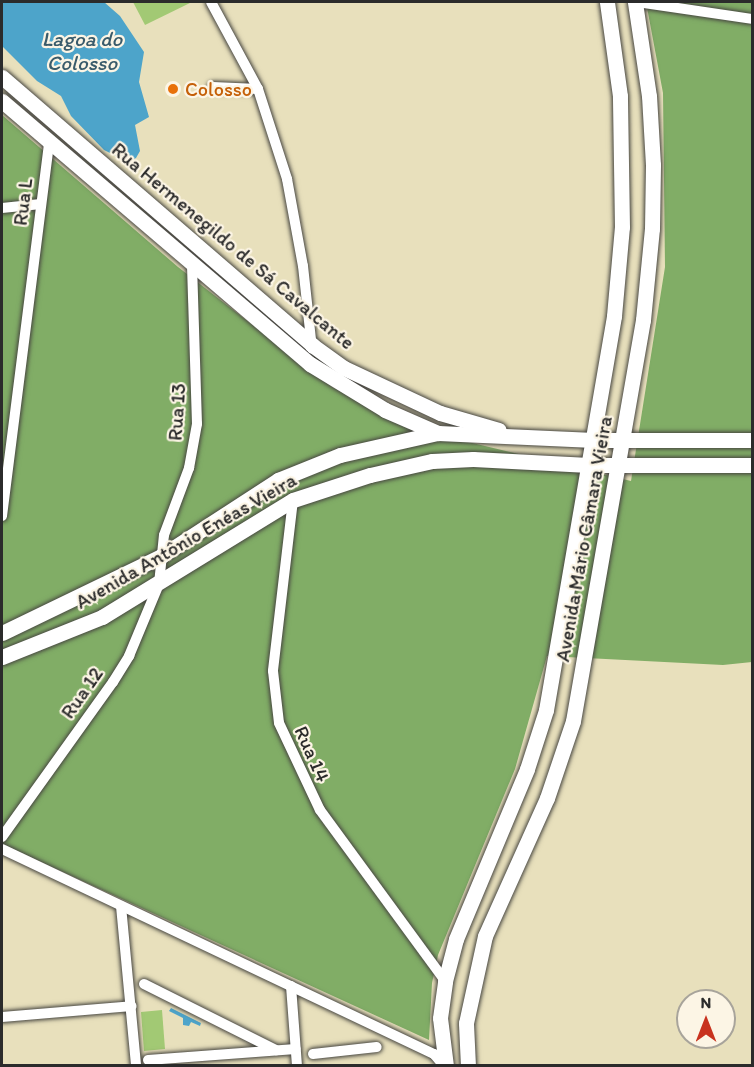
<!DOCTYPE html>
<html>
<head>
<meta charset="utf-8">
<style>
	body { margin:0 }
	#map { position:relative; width:754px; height:1067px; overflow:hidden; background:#e8e0bc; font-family:Itim,sans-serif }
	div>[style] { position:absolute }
	.green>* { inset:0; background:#a2c974 }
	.forest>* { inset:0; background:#81ad66 }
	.water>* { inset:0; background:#4da4ca }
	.roads { filter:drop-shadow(0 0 2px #474641) drop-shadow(0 0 2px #474641) }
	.street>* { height:10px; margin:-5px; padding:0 5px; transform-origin:5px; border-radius:5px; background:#fff }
	.secondary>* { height:15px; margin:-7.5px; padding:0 7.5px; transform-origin:7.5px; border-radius:7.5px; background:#fff }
	.dots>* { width:16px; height:16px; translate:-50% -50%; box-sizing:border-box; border:3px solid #fcf5e5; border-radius:50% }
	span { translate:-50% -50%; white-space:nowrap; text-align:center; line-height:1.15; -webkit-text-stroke:4.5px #fcf5e5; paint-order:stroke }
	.food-label { font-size:20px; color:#c56008 }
	.left { translate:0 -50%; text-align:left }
	.street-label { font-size:20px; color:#2b2b2b }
	.water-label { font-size:21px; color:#395b6b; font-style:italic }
	.frame { position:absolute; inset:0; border:3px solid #2b2b2b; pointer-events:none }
	.north { position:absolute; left:676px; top:989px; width:60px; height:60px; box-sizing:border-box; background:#fcf5e5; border:2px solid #a8a49b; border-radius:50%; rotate:0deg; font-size:16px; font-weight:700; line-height:24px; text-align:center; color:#2b2b2b }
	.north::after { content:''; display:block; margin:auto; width:21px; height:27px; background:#c8321e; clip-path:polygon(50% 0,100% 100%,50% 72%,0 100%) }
</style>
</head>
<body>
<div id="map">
	<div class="green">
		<i style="clip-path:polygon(133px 2px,192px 2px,145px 25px)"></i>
		<i style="clip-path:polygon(162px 1010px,165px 1049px,144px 1051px,141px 1012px)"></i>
	</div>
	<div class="forest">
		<i style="clip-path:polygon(646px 2px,752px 2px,752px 662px,723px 665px,547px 656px,515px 769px,438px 955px,432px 983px,429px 1040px,2px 844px,2px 115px,178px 267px,332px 387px,414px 429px,631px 481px,665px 267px,663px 93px)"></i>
	</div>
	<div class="water">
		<i style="clip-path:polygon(2px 2px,104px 2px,120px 16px,144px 52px,139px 82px,149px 117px,135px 125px,140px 151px,136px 158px,128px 162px,104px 150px,71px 116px,61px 96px,37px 81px,2px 46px)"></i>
		<i style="clip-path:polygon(171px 1008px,201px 1023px,200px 1026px,191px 1022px,189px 1026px,183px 1025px,183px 1018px,169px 1011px)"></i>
	</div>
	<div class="roads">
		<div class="street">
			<i style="left:211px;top:2px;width:99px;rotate:61.6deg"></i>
			<i style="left:258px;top:89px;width:95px;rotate:72.1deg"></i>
			<i style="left:287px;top:179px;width:88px;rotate:79.6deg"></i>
			<i style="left:303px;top:266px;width:83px;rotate:83.8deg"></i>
			<i style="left:637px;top:2px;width:116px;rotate:8.4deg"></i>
			<i style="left:213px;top:87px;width:45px;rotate:2.5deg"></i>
			<i style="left:2px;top:208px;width:39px;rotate:-6deg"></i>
			<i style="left:293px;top:500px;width:172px;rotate:96.7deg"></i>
			<i style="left:273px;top:671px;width:52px;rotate:83.4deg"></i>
			<i style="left:279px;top:723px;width:96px;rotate:64.8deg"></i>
			<i style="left:320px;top:810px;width:212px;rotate:53.8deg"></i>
			<i style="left:2px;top:516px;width:377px;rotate:-82.8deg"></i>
			<i style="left:2px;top:837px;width:191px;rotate:-54.4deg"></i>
			<i style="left:113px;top:682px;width:31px;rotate:-58deg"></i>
			<i style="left:129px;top:656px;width:78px;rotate:-67.4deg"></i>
			<i style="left:159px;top:584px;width:49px;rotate:-84.2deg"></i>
			<i style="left:164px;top:535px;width:72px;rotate:-69.5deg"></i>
			<i style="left:189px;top:468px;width:45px;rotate:-79.7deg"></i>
			<i style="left:197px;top:424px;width:158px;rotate:-91.8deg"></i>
			<i style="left:2px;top:849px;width:478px;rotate:25.4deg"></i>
			<i style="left:434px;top:1054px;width:16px;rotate:50deg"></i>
			<i style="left:121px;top:906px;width:161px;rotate:84.6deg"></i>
			<i style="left:144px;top:984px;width:148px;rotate:26.6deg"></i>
			<i style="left:291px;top:986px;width:80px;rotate:85.7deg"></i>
			<i style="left:2px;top:1017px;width:130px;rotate:-4.8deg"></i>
			<i style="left:313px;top:1054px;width:64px;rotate:-6.2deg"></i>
			<i style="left:148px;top:1060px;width:148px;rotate:-4.3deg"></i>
		</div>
		<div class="secondary">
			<i style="left:2px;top:77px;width:410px;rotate:40.8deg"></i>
			<i style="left:312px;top:345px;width:39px;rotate:36deg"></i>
			<i style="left:344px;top:368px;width:106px;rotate:25.1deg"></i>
			<i style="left:440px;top:413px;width:61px;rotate:16.1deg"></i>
			<i style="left:2px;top:101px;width:405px;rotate:40.5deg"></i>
			<i style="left:310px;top:364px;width:88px;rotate:31.5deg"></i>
			<i style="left:385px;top:410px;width:58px;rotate:23.5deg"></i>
			<i style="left:2px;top:633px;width:177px;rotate:-25.8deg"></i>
			<i style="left:161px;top:556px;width:140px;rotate:-33deg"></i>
			<i style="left:278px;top:480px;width:67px;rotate:-22deg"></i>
			<i style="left:340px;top:455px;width:100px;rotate:-12.7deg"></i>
			<i style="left:438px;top:433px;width:156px;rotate:2.6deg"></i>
			<i style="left:594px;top:440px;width:158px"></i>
			<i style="left:2px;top:657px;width:108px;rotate:-21.8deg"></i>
			<i style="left:102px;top:617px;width:224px;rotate:-31.5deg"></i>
			<i style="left:293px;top:500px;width:81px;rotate:-18deg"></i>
			<i style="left:370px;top:475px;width:64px;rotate:-12.7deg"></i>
			<i style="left:432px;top:461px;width:41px;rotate:-2.8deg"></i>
			<i style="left:473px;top:459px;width:116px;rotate:3deg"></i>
			<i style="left:589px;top:465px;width:163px"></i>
			<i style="left:446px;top:1066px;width:48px;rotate:-97.1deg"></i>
			<i style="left:440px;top:1018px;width:37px;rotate:-82deg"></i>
			<i style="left:445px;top:981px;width:43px;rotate:-75.3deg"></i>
			<i style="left:456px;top:939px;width:184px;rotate:-67.3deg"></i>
			<i style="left:527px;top:769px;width:62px;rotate:-72.1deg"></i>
			<i style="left:546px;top:710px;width:400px;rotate:-80.2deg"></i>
			<i style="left:614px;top:316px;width:89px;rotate:-84.9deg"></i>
			<i style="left:622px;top:227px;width:131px;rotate:-90.9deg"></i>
			<i style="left:620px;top:96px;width:95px;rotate:-97.9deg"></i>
			<i style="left:468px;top:1066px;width:43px;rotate:-92.7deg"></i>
			<i style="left:466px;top:1023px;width:89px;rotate:-77.7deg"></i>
			<i style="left:485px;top:936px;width:151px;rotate:-65.8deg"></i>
			<i style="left:547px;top:798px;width:81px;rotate:-71.3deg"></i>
			<i style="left:573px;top:721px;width:407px;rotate:-80.1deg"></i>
			<i style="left:643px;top:320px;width:91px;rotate:-84.4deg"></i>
			<i style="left:652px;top:229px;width:64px;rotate:-89.1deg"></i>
			<i style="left:653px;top:165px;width:69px;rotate:-93.3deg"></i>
			<i style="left:649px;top:96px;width:95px;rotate:-98.5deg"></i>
		</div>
	</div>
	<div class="dots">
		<i style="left:173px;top:89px;background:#e8710a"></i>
	</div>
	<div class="food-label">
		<span class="left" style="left:185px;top:89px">Colosso</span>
	</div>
	<div class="street-label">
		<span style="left:23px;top:202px;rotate:-83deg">Rua L</span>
		<span style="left:233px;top:246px;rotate:40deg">Rua Hermenegildo de Sá Cavalcante</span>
		<span style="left:177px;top:412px;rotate:-86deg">Rua 13</span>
		<span style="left:584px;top:539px;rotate:-80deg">Avenida Mário Câmara Vieira</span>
		<span style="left:186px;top:541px;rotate:-30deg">Avenida Antônio Enéas Vieira</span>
		<span style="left:82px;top:693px;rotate:-55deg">Rua 12</span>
		<span style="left:312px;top:754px;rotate:66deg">Rua 14</span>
	</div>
	<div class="water-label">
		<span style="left:82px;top:51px">Lagoa do<br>Colosso</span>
	</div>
	<div class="frame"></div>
	<div class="north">N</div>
</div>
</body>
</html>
